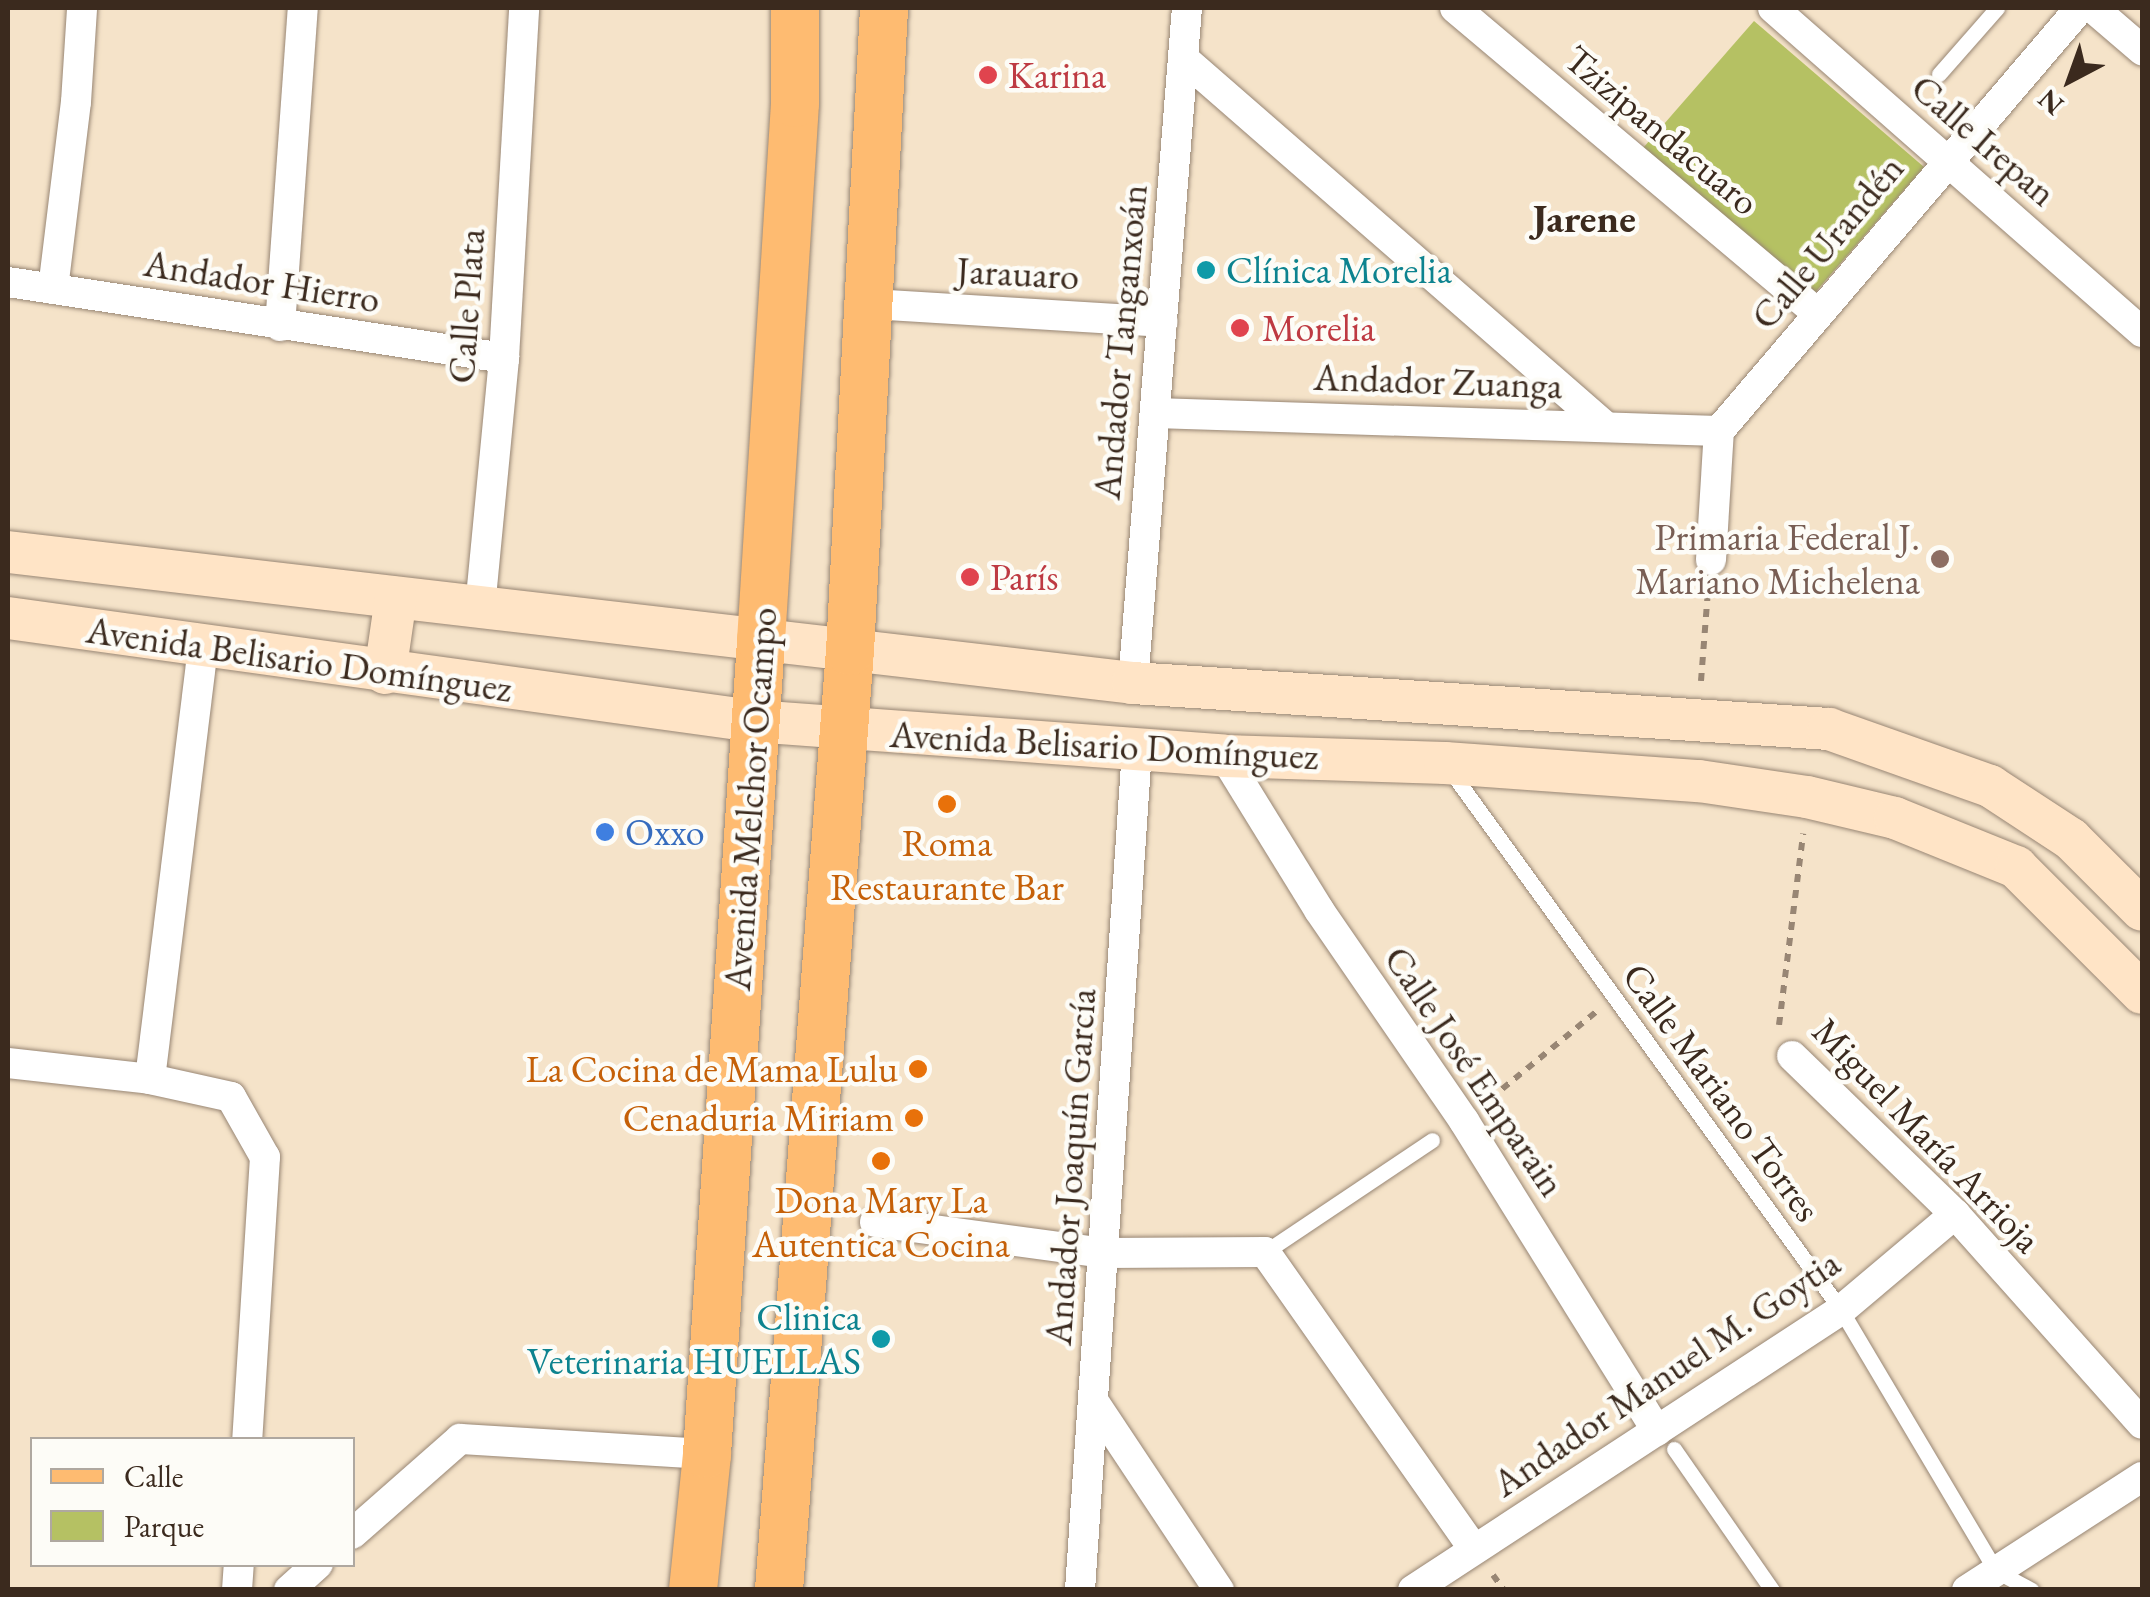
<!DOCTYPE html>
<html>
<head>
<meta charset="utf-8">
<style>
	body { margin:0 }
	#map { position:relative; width:2150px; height:1597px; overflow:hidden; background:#f5e3c9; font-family:"EB Garamond",serif }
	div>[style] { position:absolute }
	.green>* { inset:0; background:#b5c163 }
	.path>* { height:6px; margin-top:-3px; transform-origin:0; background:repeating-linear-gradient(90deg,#988674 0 8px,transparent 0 16px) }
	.roads { filter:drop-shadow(0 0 2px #988674) drop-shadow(0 0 2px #988674) }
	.lane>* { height:15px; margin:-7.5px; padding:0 7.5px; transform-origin:7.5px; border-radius:7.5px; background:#fff }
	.street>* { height:30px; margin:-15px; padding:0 15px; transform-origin:15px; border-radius:15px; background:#fff }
	.secondary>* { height:42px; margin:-21px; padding:0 21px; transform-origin:21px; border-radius:21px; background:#ffe4c6 }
	.primary>* { height:48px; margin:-24px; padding:0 24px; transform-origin:24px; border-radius:24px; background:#febb71 }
	.dots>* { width:28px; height:28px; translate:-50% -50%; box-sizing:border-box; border:5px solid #fdfcf7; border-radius:50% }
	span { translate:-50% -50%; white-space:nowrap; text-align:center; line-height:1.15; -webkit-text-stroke:9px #fdfcf7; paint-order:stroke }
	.health-label { font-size:38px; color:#be3a42 }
	.left { translate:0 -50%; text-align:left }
	.street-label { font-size:38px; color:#3b2a1e }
	.culture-label { font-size:38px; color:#0d838f }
	.right { translate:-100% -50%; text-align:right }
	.education-label { font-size:38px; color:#785e54 }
	.shop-label { font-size:38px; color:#366cbe }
	.food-label { font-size:38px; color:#c56008 }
	.neighbourhood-label { font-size:40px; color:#3b2a1e; font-weight:700 }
	.frame { position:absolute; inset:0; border:10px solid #3b2a1e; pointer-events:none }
	.legend { position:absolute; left:30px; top:1437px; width:325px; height:130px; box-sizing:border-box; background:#fdfcf7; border:2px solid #afa8a0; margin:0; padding:12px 18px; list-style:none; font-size:30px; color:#3b2a1e }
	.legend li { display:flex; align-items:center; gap:20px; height:50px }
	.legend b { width:50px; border:2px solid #afa8a0 }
	.north { position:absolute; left:2020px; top:30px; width:100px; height:100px; -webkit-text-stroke:8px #fdfcf7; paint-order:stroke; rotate:221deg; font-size:28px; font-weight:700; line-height:40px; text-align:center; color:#3b2a1e }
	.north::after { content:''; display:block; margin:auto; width:35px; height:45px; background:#3b2a1e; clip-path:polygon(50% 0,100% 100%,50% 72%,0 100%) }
</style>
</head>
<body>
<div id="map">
	<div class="green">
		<i style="clip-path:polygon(1754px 21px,1924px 167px,1813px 295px,1643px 148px)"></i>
	</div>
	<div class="path">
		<i style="left:1701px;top:681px;width:92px;rotate:-85.6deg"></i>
		<i style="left:1779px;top:1025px;width:193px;rotate:-82.8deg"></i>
		<i style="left:1490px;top:1099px;width:137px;rotate:-39.4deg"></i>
		<i style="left:1493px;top:1575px;width:19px;rotate:54deg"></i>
	</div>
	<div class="roads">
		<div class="lane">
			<i style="left:1939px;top:74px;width:88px;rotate:-48.7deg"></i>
			<i style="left:1449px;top:769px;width:668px;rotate:54.07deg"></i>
			<i style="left:1841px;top:1310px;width:304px;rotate:59.3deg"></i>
			<i style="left:1996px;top:1571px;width:40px;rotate:28deg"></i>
			<i style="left:1265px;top:1252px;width:201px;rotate:-33.8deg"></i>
			<i style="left:1674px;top:1449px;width:172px;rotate:55.2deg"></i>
		</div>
		<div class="street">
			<i style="left:1455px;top:8px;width:475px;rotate:40.1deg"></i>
			<i style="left:1773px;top:8px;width:491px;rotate:41.3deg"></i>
			<i style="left:2093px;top:8px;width:65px;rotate:40.6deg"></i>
			<i style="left:1184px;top:59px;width:559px;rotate:41.08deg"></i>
			<i style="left:8px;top:282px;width:502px;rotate:8.71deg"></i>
			<i style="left:53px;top:289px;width:188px;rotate:-83deg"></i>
			<i style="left:76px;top:102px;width:94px;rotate:-86.3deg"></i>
			<i style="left:870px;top:304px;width:293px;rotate:3.5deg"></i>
			<i style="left:280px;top:326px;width:319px;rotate:-85.9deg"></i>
			<i style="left:1155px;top:413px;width:564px;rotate:1.83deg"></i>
			<i style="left:1711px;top:560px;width:129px;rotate:-86.5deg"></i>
			<i style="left:1719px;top:431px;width:556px;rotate:-49.52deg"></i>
			<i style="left:480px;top:608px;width:251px;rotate:-84.5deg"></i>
			<i style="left:504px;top:358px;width:351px;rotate:-86.7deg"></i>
			<i style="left:1133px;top:683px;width:677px;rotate:-85.43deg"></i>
			<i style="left:1224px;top:756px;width:181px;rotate:58.3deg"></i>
			<i style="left:1319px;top:910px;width:256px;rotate:55.5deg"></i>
			<i style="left:1464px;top:1121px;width:365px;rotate:58.1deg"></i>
			<i style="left:1792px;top:1056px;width:227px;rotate:44.1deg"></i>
			<i style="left:1955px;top:1214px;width:281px;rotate:48.3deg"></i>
			<i style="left:8px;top:1063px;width:143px;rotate:6.4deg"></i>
			<i style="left:150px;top:1079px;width:83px;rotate:12.5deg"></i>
			<i style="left:231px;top:1097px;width:69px;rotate:60.5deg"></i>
			<i style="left:265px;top:1157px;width:284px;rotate:93.6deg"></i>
			<i style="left:150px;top:1079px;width:437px;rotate:-83deg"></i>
			<i style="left:875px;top:1222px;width:232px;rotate:7.7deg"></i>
			<i style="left:1105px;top:1253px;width:160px;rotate:-0.4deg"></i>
			<i style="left:1265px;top:1252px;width:363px;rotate:54.9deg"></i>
			<i style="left:1094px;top:1402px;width:226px;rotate:56.4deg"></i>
			<i style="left:352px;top:1534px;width:144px;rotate:-41.3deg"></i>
			<i style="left:460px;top:1439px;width:247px;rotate:3.5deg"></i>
			<i style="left:237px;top:1590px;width:26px;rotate:-86deg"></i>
			<i style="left:289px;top:1590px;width:39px;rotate:-42deg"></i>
			<i style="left:1080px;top:1590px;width:842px;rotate:-86.12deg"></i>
			<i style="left:1413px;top:1590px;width:511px;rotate:-33.19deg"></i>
			<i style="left:1841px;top:1310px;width:149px;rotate:-40.1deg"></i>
			<i style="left:1967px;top:1590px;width:208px;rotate:-32.9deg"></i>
		</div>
		<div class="secondary">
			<i style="left:8px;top:552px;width:1133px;rotate:6.64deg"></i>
			<i style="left:1133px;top:683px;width:698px;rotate:3.78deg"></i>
			<i style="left:1829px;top:729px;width:171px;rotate:19.5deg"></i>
			<i style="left:1990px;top:786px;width:97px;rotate:33.2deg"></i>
			<i style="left:2071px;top:839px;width:100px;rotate:45deg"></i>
			<i style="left:8px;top:618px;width:752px;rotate:7.87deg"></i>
			<i style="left:753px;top:721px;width:472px;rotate:4.2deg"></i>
			<i style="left:1224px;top:756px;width:221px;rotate:1.8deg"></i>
			<i style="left:1445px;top:763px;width:255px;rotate:4.1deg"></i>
			<i style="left:1699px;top:781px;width:109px;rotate:8.4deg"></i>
			<i style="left:1807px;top:797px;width:90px;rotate:13.4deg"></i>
			<i style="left:1895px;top:818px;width:131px;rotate:22deg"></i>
			<i style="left:2016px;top:867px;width:178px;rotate:45deg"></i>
			<i style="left:385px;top:673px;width:76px;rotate:-81.7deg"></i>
		</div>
		<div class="primary">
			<i style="left:693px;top:1590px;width:137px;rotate:-84.1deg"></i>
			<i style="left:707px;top:1454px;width:815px;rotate:-86.2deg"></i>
			<i style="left:761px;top:641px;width:539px;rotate:-86.38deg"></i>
			<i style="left:795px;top:103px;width:95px;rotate:-90deg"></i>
			<i style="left:779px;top:1590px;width:942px;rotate:-85.68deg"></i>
			<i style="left:850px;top:651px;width:644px;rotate:-86.97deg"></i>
		</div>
	</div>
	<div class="dots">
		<i style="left:988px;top:75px;background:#e0444e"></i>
		<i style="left:1206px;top:270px;background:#0f9aa8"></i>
		<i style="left:1240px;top:328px;background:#e0444e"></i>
		<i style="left:1940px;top:559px;background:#8d6e63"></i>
		<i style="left:970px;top:577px;background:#e0444e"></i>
		<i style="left:947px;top:804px;background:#e8710a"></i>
		<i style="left:605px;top:832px;background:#3f7fe0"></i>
		<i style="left:918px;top:1069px;background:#e8710a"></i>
		<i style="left:914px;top:1118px;background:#e8710a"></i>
		<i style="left:881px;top:1161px;background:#e8710a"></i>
		<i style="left:881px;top:1339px;background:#0f9aa8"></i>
	</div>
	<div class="health-label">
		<span class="left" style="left:1008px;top:75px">Karina</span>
		<span class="left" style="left:1262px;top:328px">Morelia</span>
		<span class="left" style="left:990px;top:577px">París</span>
	</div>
	<div class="street-label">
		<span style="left:1662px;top:130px;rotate:40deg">Tzizipandacuaro</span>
		<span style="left:1984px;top:140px;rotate:41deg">Calle Irepan</span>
		<span style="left:1827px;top:242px;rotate:-50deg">Calle Urandén</span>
		<span style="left:1018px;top:273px;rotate:3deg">Jarauaro</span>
		<span style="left:262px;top:281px;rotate:9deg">Andador Hierro</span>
		<span style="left:466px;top:306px;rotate:-86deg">Calle Plata</span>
		<span style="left:1120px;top:342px;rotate:-85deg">Andador Tanganxoán</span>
		<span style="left:1438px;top:381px;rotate:2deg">Andador Zuanga</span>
		<span style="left:299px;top:659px;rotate:8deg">Avenida Belisario Domínguez</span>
		<span style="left:1104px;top:745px;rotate:3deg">Avenida Belisario Domínguez</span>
		<span style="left:750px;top:799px;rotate:-86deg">Avenida Melchor Ocampo</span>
		<span style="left:1475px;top:1071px;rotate:56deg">Calle José Emparain</span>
		<span style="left:1722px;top:1092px;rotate:54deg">Calle Mariano Torres</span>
		<span style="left:1927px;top:1135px;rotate:46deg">Miguel María Arrioja</span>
		<span style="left:1070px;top:1167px;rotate:-86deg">Andador Joaquín García</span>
		<span style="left:1666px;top:1373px;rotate:-34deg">Andador Manuel M. Goytia</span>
	</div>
	<div class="culture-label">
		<span class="left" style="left:1226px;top:270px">Clínica Morelia</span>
		<span class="right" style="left:861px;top:1339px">Clinica<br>Veterinaria HUELLAS</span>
	</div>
	<div class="education-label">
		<span class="right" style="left:1920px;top:559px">Primaria Federal J.<br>Mariano Michelena</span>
	</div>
	<div class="shop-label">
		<span class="left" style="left:625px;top:832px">Oxxo</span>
	</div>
	<div class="food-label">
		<span style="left:947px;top:865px">Roma<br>Restaurante Bar</span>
		<span class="right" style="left:898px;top:1069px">La Cocina de Mama Lulu</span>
		<span class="right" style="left:894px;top:1118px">Cenaduria Miriam</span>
		<span style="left:881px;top:1222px">Dona Mary La<br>Autentica Cocina</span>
	</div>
	<div class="neighbourhood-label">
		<span style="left:1584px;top:218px">Jarene</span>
	</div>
	<div class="frame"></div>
	<ul class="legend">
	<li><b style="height:12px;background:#febb71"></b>Calle</li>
	<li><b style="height:28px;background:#b5c163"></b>Parque</li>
	</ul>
	<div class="north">N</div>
</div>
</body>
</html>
